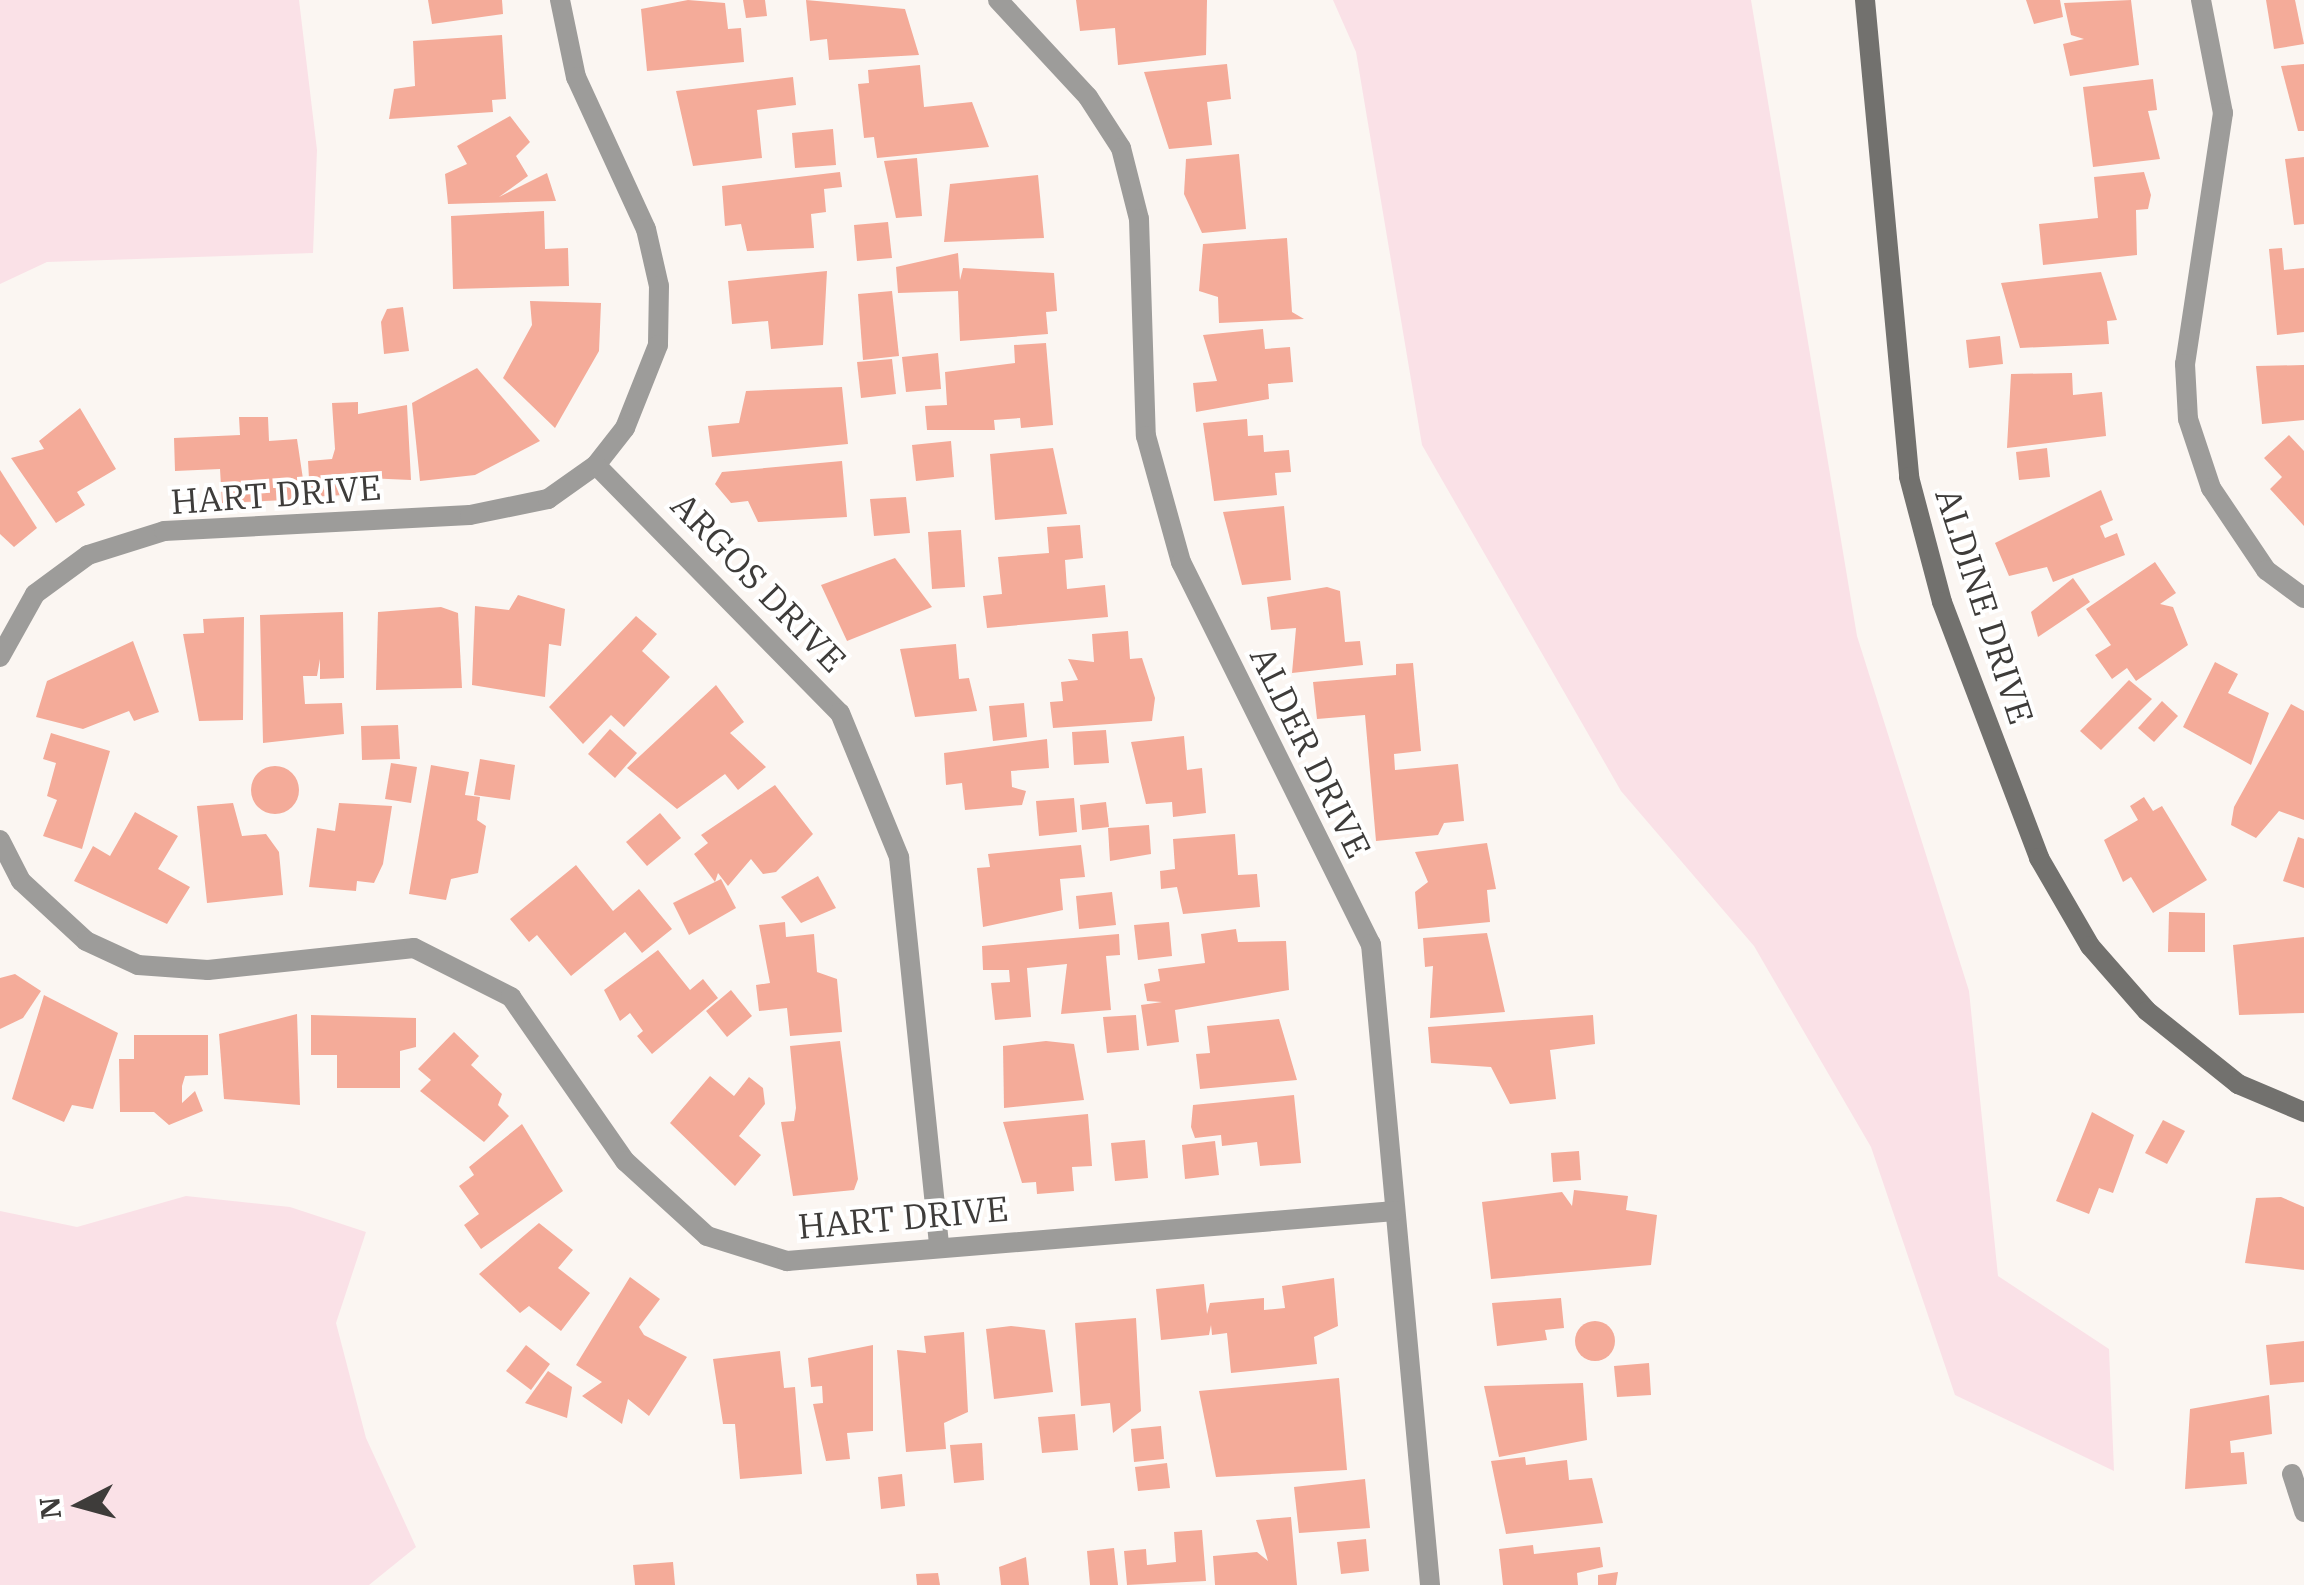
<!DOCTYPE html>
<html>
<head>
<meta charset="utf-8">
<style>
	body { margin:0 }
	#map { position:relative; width:2304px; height:1585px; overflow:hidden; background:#fbf6f2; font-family:"IBM Plex Serif",serif }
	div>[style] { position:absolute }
	.green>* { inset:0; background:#fae1e7 }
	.building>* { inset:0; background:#f4ab99 }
	.round { border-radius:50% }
	.minor>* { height:20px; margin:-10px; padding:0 10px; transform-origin:10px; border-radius:10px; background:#9d9c9a }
	.secondary>* { height:20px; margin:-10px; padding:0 10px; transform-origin:10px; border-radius:10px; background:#72716e }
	span { translate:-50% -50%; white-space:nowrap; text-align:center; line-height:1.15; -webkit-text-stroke:8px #fff; paint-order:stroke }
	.street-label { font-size:35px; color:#3e3c3a }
	.north { position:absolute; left:30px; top:1455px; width:100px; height:100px; -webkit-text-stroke:8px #fff; paint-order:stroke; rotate:264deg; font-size:28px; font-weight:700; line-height:40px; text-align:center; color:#3e3c3a }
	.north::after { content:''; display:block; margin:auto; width:35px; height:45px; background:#3e3c3a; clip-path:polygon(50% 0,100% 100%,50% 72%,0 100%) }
</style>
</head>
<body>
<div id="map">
	<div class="green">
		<i style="clip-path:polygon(0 0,299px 0,317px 150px,313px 253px,47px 262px,0 284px)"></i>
		<i style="clip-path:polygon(1333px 0,1751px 0,1857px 636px,1969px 991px,1998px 1276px,2109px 1349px,2114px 1471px,1955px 1395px,1871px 1147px,1754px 946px,1621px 791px,1422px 445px,1356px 52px)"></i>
		<i style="clip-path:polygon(186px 1196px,290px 1207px,366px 1232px,336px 1323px,366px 1438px,416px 1547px,369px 1585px,0 1585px,0 1211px,77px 1227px)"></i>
	</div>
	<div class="building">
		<i style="clip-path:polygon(428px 0,502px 0,503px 14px,432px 24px)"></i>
		<i style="clip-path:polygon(688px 0,725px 3px,728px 29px,741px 28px,744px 62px,647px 71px,641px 9px)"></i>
		<i style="clip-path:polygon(743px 0,765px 0,767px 16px,746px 18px)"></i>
		<i style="clip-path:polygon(806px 0,905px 9px,919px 55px,829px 60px,827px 39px,810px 41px)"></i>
		<i style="clip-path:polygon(1076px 0,1207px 0,1206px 55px,1118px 65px,1115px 28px,1080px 31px)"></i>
		<i style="clip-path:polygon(2026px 0,2060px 0,2063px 17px,2034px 24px)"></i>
		<i style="clip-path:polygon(2131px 0,2139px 65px,2070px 76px,2063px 44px,2084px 39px,2071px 35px,2064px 3px)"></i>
		<i style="clip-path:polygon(2266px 0,2295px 0,2304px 44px,2274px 49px)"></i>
		<i style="clip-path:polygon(502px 35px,506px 99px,492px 100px,493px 112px,389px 119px,394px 89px,415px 86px,413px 41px)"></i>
		<i style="clip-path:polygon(1227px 64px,1231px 99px,1207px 102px,1212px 145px,1169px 149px,1144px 72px)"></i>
		<i style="clip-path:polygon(2304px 64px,2304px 131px,2298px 131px,2281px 66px)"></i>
		<i style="clip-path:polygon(920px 65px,924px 107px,972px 102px,989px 147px,877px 158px,874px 137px,864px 138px,858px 84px,869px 83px,868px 70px)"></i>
		<i style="clip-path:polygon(793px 77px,796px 105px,757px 110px,762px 158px,693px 166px,676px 91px)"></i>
		<i style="clip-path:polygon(2153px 79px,2157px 110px,2148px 111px,2160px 159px,2093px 167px,2083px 87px)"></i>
		<i style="clip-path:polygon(510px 116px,530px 142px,516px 156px,528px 176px,499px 197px,547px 173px,556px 201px,448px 204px,445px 174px,467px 164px,457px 146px)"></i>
		<i style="clip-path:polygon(833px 129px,836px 165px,795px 168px,792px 133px)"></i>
		<i style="clip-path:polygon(1239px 154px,1246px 229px,1202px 233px,1184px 194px,1186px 159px)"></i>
		<i style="clip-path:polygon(2304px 157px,2304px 224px,2294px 225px,2285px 159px)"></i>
		<i style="clip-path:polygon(917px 158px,922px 216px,896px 218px,884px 161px)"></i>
		<i style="clip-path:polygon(840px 172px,842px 187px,824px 189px,826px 212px,811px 214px,814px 248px,747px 251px,741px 224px,725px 226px,722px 186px)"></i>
		<i style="clip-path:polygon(2144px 172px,2151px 195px,2148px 209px,2136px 210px,2137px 255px,2043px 265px,2039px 224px,2098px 218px,2094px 177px)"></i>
		<i style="clip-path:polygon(1038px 175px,1044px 238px,944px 242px,950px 184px)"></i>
		<i style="clip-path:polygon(544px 211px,545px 249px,568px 248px,569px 286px,453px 289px,451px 216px)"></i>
		<i style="clip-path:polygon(888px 222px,892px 258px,857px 261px,854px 225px)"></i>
		<i style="clip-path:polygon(1287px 238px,1292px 312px,1304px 319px,1219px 323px,1218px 297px,1199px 291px,1203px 244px)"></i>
		<i style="clip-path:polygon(2282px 248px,2284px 270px,2304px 268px,2304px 332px,2277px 335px,2269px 249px)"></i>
		<i style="clip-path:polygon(958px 253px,960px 280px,963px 268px,1054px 273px,1057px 311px,1046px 312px,1048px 334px,960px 341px,958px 291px,898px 293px,896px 267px)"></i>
		<i style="clip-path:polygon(827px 271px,823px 345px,771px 349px,768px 321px,732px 324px,728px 281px)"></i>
		<i style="clip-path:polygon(2101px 272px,2117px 320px,2107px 321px,2109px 344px,2020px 348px,2001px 283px)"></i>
		<i style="clip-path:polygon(892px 291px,899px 356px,863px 360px,858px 294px)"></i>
		<i style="clip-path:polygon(530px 301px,601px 303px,599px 351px,555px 428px,503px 378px,532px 325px)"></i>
		<i style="clip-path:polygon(403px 307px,409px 351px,384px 354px,381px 322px,387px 309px)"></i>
		<i style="clip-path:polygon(1263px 329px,1265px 349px,1290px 347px,1293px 382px,1268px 384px,1269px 399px,1196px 412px,1193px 383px,1217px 381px,1203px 335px)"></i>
		<i style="clip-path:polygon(2000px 336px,2003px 364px,1969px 368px,1966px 340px)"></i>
		<i style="clip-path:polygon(1046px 343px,1053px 425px,1021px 428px,1020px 418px,994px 420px,995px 430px,927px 430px,925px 406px,947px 405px,945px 372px,1015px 363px,1014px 345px)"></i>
		<i style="clip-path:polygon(938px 353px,941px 389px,906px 392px,902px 357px)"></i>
		<i style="clip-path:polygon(892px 359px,896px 394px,861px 398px,857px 362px)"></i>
		<i style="clip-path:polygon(2304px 365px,2304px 420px,2262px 424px,2256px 366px)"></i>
		<i style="clip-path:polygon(477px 368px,540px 441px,475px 475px,420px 481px,412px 403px)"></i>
		<i style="clip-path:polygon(2072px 373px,2073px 395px,2102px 392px,2106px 436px,2007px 448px,2011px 374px)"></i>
		<i style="clip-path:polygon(842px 387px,848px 444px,712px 457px,708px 426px,739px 423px,746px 391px)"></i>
		<i style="clip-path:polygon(358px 402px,358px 414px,407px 405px,411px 480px,343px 477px,344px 495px,310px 497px,308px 461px,332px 459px,335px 449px,332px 403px)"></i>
		<i style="clip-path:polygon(80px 408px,116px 469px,77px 492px,85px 505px,56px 523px,11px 458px,44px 449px,39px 441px)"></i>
		<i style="clip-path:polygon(239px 417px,268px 417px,269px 441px,297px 439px,306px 499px,222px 503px,220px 469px,175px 471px,174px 438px,240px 435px)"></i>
		<i style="clip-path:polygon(1247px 419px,1248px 436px,1263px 435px,1264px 452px,1289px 450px,1291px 472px,1275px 473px,1277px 495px,1214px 501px,1203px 423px)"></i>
		<i style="clip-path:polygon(2289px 435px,2304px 451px,2304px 526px,2270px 489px,2282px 477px,2264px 458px)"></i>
		<i style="clip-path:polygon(951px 441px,954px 477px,916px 481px,912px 445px)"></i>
		<i style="clip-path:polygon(1053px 448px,1067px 514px,995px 520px,990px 454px)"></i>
		<i style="clip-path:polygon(2047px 448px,2050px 477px,2019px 480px,2016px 452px)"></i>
		<i style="clip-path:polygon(842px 461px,847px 517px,758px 522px,748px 501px,731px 503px,715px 484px,722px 472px)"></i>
		<i style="clip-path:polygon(0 470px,37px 528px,14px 547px,0 534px)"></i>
		<i style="clip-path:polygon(2101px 490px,2113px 520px,2100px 526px,2105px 538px,2117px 533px,2125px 555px,2053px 582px,2047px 567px,2009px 576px,1995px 543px)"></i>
		<i style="clip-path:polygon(906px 497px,910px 533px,874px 536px,870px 499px)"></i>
		<i style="clip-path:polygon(1284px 506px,1291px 580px,1242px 585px,1223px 512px)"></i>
		<i style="clip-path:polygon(1080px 525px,1083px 558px,1065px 560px,1067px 589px,1105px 585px,1108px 617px,987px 628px,983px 596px,1002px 594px,998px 557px,1049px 553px,1047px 527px)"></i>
		<i style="clip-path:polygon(961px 530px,965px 587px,932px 589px,928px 532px)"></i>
		<i style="clip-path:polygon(895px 558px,932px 607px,847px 641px,821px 585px)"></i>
		<i style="clip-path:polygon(2155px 562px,2176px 593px,2160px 604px,2173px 607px,2188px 645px,2136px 681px,2127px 668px,2112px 679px,2095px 655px,2111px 645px,2086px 609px)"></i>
		<i style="clip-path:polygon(2073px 578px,2090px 602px,2038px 637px,2031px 612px)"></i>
		<i style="clip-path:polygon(1327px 587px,1340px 591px,1345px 642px,1360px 641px,1363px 665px,1292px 673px,1296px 628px,1271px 630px,1267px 597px)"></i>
		<i style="clip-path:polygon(518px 595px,565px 609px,561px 646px,549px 644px,545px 697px,472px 685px,475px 606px,509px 610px)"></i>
		<i style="clip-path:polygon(441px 607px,458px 613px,462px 688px,376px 690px,378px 612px)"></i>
		<i style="clip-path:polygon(343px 612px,344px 678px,320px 679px,320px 659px,317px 676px,303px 676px,305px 704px,342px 703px,344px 734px,263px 743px,260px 615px)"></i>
		<i style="clip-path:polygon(636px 616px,657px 634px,642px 651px,670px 677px,624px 727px,611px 715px,583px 744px,549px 707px)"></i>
		<i style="clip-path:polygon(244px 617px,243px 720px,199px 721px,183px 634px,204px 633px,203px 619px)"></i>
		<i style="clip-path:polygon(1128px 631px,1130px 659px,1142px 658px,1155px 698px,1152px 721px,1053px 728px,1050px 702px,1063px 701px,1061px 682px,1078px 680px,1068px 659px,1094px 662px,1092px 634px)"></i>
		<i style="clip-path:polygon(133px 641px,159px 712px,134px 721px,129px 711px,83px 729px,36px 717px,47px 681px)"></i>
		<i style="clip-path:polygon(956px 644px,959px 679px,969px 678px,977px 711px,915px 717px,900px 649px)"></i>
		<i style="clip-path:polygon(2215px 662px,2238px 674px,2228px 693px,2269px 713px,2251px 765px,2183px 727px)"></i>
		<i style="clip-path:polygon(1413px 663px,1421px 751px,1394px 754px,1395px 770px,1458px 764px,1464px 821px,1444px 823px,1438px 835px,1376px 841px,1365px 715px,1317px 719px,1313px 682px,1396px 675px,1396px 664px)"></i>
		<i style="clip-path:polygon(2129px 680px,2152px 699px,2101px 750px,2080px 731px)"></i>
		<i style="clip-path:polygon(716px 685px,744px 722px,730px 733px,766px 767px,738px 790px,725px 774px,677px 809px,627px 768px)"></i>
		<i style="clip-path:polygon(2162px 701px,2178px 716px,2154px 742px,2138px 728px)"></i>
		<i style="clip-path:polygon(1024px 703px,1027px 737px,993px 741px,989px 706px)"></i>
		<i style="clip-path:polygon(2291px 704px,2304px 711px,2304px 820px,2279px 811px,2256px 838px,2231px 825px,2234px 807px)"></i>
		<i style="clip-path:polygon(398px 725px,400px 759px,362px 760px,361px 726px)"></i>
		<i style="clip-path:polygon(610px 729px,637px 753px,615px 778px,588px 754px)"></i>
		<i style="clip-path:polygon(1106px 730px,1109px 763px,1074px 765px,1072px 732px)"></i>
		<i style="clip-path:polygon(51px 733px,110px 751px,82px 849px,43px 836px,57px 800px,47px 796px,56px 763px,43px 759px)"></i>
		<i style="clip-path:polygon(1184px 736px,1187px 770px,1202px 768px,1206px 813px,1173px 817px,1172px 802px,1146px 804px,1131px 742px)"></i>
		<i style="clip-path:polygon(1047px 739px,1049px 768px,1011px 771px,1012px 787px,1026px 791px,1022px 805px,965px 810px,962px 783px,946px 785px,944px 753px)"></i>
		<i style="clip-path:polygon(480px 759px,515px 765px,510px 800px,474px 795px)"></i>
		<i style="clip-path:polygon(391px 763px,417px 767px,411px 803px,385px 799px)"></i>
		<i style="clip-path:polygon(431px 765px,469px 772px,465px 795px,480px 797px,477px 820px,486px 826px,478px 873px,451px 879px,446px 900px,409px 894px)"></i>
		<i class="round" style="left:251px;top:766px;width:48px;height:48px"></i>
		<i style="clip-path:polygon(775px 785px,813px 834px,776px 872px,763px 874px,751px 859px,728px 886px,718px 873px,715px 882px,694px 854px,708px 843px,701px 835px)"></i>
		<i style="clip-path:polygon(2144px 797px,2153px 811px,2162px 806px,2207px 880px,2153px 913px,2131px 877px,2123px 882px,2104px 840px,2138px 820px,2130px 806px)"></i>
		<i style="clip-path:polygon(1074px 798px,1077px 832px,1039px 836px,1036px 801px)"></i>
		<i style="clip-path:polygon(1106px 802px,1109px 827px,1082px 830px,1080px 805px)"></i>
		<i style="clip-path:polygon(233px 803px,242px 836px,266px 834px,279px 852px,283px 895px,207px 903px,197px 806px)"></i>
		<i style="clip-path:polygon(339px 803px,392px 806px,383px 864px,374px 883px,357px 881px,356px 891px,309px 887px,317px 828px,335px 831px)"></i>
		<i style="clip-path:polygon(135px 812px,178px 836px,158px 869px,190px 887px,167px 924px,74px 881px,93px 846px,110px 856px)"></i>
		<i style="clip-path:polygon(660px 813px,681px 838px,647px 866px,626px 842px)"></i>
		<i style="clip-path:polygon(1149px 825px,1151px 854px,1110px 861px,1108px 828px)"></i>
		<i style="clip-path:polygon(1235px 834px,1238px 875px,1257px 874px,1260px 907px,1183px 914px,1177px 887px,1161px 889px,1160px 871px,1175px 869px,1173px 839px)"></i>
		<i style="clip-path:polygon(2298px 837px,2304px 839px,2304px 888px,2283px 881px)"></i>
		<i style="clip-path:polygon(1487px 843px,1496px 889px,1487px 890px,1490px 922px,1418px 929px,1415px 892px,1428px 882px,1415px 852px)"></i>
		<i style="clip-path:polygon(1081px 845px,1085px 877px,1060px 879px,1063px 910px,983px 927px,977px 868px,990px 867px,988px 854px)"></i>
		<i style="clip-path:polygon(576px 865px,613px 911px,639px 889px,672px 929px,642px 953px,625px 932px,571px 976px,537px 935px,529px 942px,510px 919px)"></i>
		<i style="clip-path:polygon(818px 876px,836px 908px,801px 923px,781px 897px)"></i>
		<i style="clip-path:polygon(721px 879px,736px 908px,689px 935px,673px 903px)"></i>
		<i style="clip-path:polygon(1112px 892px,1116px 925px,1079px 929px,1076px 896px)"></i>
		<i style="clip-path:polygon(2169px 912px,2205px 913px,2205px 952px,2168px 952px)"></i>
		<i style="clip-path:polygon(785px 922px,786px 937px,814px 934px,817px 972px,837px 979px,842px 1032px,790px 1036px,787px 1008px,759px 1011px,756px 985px,770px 983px,759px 925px)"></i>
		<i style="clip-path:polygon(1169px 922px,1172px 956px,1138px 960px,1134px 925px)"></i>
		<i style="clip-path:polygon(1236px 929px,1238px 942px,1286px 941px,1289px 990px,1175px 1010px,1179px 1042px,1147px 1046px,1141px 1005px,1162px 1002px,1147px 1001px,1144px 984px,1160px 981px,1158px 969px,1205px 963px,1201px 934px)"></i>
		<i style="clip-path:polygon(1487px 933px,1505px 1012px,1430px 1018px,1433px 966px,1425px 967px,1423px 938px)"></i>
		<i style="clip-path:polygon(1119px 934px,1120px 955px,1106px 956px,1111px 1010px,1061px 1014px,1067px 964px,1027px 968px,1031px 1017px,995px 1020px,991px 983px,1010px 982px,1009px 970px,983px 970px,982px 946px)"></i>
		<i style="clip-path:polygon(2304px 937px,2304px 1013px,2239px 1015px,2233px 945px)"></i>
		<i style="clip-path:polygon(658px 950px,690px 990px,703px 979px,718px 998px,652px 1054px,637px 1036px,643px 1031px,630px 1013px,620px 1021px,604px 990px)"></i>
		<i style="clip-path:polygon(15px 974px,41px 991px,23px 1018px,0 1029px,0 978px)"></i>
		<i style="clip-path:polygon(731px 990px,752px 1016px,727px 1037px,706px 1011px)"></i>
		<i style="clip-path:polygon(44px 995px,118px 1033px,93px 1109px,72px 1105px,64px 1122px,12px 1099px)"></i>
		<i style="clip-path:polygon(297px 1014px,300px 1105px,224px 1099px,219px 1034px)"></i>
		<i style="clip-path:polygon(311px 1015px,416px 1018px,416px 1047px,400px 1051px,400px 1088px,337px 1088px,337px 1055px,311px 1055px)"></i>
		<i style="clip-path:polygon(1136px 1015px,1139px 1050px,1107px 1053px,1103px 1017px)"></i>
		<i style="clip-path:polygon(1593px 1015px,1595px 1044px,1550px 1050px,1556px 1099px,1510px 1104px,1491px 1067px,1431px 1063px,1428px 1027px)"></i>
		<i style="clip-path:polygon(1279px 1019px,1297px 1080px,1200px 1089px,1196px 1054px,1210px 1053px,1207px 1026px)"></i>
		<i style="clip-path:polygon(454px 1032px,479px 1056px,471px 1065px,502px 1094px,498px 1105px,509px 1116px,484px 1142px,420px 1091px,431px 1080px,418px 1069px)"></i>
		<i style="clip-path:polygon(134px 1035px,208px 1035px,208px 1075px,185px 1076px,182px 1086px,182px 1103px,195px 1091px,203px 1111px,169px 1125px,154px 1112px,120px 1112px,119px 1059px,134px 1059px)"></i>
		<i style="clip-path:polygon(840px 1041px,858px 1179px,854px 1190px,793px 1196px,781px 1122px,794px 1121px,796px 1108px,790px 1046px)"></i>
		<i style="clip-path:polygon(1046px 1041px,1074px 1044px,1084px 1100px,1004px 1108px,1003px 1046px)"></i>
		<i style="clip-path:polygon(710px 1076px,734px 1096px,749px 1077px,763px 1088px,765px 1104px,739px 1136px,761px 1155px,735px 1186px,670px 1123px)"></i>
		<i style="clip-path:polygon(1294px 1095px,1301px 1163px,1260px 1166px,1257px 1142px,1222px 1146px,1221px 1135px,1195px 1138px,1191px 1127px,1193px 1105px)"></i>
		<i style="clip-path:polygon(2092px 1112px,2134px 1135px,2113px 1193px,2099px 1188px,2089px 1214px,2056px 1201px)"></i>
		<i style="clip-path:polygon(1088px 1114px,1092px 1166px,1072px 1167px,1074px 1191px,1037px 1194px,1036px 1182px,1022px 1183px,1003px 1122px)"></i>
		<i style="clip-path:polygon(2163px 1120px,2185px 1131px,2167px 1164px,2145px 1153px)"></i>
		<i style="clip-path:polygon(522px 1124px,563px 1191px,481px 1249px,464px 1225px,479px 1214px,459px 1186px,474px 1175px,469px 1167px)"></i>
		<i style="clip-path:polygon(1145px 1140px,1148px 1178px,1115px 1181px,1111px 1143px)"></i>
		<i style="clip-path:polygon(1215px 1141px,1219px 1175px,1185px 1179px,1182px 1145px)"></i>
		<i style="clip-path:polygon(1579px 1151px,1581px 1180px,1553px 1182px,1551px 1153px)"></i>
		<i style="clip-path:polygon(1574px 1190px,1628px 1196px,1626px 1210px,1657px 1215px,1651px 1265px,1491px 1279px,1482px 1202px,1562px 1192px,1572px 1206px)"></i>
		<i style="clip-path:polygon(2281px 1197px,2304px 1207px,2304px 1270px,2245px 1263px,2256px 1198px)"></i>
		<i style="clip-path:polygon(539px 1223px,573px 1250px,558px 1268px,590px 1293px,561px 1331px,529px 1306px,520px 1313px,479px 1274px)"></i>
		<i style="clip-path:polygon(630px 1277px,660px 1299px,639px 1327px,644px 1335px,687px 1357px,649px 1416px,628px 1399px,622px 1424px,582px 1396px,602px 1382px,576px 1365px)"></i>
		<i style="clip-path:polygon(1334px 1278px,1338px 1326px,1314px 1337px,1317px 1364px,1231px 1373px,1227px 1333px,1212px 1335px,1211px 1325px,1209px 1335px,1161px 1340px,1156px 1289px,1204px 1284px,1207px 1314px,1210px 1303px,1264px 1298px,1264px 1310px,1285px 1308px,1282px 1286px)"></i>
		<i style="clip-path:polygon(1561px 1298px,1564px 1328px,1545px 1330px,1547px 1340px,1497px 1346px,1492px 1303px)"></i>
		<i style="clip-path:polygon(1136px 1318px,1141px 1411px,1113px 1433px,1110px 1403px,1081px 1406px,1075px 1323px)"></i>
		<i class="round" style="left:1575px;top:1321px;width:40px;height:40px"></i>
		<i style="clip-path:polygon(1011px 1326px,1045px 1330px,1053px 1392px,994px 1399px,986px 1329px)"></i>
		<i style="clip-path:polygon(964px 1332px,968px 1412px,944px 1423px,946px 1449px,906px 1452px,897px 1350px,926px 1353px,924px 1336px)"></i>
		<i style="clip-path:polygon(2304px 1341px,2304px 1382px,2270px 1385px,2266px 1345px)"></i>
		<i style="clip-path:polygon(526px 1345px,550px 1364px,531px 1390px,506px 1371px)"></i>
		<i style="clip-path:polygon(873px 1345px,873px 1431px,847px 1433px,850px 1459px,826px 1461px,813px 1404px,823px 1403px,822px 1386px,811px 1387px,808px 1358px)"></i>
		<i style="clip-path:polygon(780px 1351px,784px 1388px,795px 1387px,802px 1474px,740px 1479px,735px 1424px,723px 1424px,713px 1359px)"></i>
		<i style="clip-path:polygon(1649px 1363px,1651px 1395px,1617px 1397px,1614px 1366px)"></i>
		<i style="clip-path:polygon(548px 1371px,572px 1387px,567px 1418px,525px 1403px)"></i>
		<i style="clip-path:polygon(1339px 1378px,1347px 1470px,1216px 1477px,1199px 1391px)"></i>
		<i style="clip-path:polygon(1583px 1383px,1587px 1440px,1499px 1457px,1484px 1386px)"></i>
		<i style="clip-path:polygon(2269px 1395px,2272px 1434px,2230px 1441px,2231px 1453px,2244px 1452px,2247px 1484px,2185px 1489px,2190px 1409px)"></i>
		<i style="clip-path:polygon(1075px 1414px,1078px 1450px,1042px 1453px,1038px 1417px)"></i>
		<i style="clip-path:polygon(1161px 1426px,1164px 1459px,1134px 1462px,1131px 1429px)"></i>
		<i style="clip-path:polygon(982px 1443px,984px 1480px,954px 1483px,950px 1445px)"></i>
		<i style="clip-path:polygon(1525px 1457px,1526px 1465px,1567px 1460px,1569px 1480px,1592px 1478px,1603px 1523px,1506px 1534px,1491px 1461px)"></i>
		<i style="clip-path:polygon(1167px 1463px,1170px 1488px,1138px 1491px,1135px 1467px)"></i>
		<i style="clip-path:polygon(902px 1474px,905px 1506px,881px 1509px,878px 1477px)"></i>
		<i style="clip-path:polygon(1365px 1479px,1370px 1528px,1299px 1533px,1294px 1487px)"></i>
		<i style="clip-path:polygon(1291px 1517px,1297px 1585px,1215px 1585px,1213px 1556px,1257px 1552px,1268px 1561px,1256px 1520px)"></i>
		<i style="clip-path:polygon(1202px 1530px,1206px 1581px,1127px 1585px,1124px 1551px,1146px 1549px,1147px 1565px,1176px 1562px,1174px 1532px)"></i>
		<i style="clip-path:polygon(1366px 1539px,1369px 1571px,1341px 1574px,1337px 1542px)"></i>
		<i style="clip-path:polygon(1533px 1545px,1534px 1554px,1600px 1547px,1603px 1567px,1577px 1573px,1578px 1585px,1503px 1585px,1499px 1549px)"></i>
		<i style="clip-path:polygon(1114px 1548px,1118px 1585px,1090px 1585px,1087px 1551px)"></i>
		<i style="clip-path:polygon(1026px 1557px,1029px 1585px,1001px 1585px,999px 1567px)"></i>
		<i style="clip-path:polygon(673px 1562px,675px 1585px,635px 1585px,633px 1565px)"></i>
		<i style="clip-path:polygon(1618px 1572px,1616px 1585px,1598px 1585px,1598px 1575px)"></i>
		<i style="clip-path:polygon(938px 1573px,940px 1585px,917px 1585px,916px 1574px)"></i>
	</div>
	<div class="minor">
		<i style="left:560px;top:0;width:79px;rotate:78.3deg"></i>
		<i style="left:576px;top:77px;width:167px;rotate:65.3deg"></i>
		<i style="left:646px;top:229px;width:58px;rotate:77.2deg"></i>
		<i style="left:659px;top:286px;width:59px;rotate:91deg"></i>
		<i style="left:658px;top:345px;width:89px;rotate:111.7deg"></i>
		<i style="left:625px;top:428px;width:47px;rotate:128.1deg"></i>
		<i style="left:596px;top:465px;width:348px;rotate:45.5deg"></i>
		<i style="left:840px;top:713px;width:156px;rotate:67.7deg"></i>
		<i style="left:899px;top:857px;width:390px;rotate:84.1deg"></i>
		<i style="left:998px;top:0;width:132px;rotate:47.1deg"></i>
		<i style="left:1088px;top:97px;width:61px;rotate:57.1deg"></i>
		<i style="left:1121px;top:148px;width:73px;rotate:75.8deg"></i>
		<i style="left:1139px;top:219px;width:217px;rotate:88.2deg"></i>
		<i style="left:1146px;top:436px;width:131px;rotate:74.5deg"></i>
		<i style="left:1181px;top:562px;width:427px;rotate:63.6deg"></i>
		<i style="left:1371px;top:944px;width:644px;rotate:84.74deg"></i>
		<i style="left:2201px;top:0;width:115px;rotate:79deg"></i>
		<i style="left:2223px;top:113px;width:254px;rotate:98.6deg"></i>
		<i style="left:2185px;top:364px;width:55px;rotate:86.9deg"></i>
		<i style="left:2188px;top:419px;width:73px;rotate:71.6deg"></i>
		<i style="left:2211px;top:488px;width:99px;rotate:56.1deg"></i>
		<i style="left:2266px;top:570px;width:47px;rotate:36.4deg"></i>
		<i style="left:0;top:657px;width:72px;rotate:-60.9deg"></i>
		<i style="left:35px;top:594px;width:66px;rotate:-36.3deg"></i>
		<i style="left:88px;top:555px;width:80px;rotate:-17.5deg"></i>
		<i style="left:164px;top:531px;width:306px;rotate:-3deg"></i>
		<i style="left:470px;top:515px;width:80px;rotate:-11.6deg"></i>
		<i style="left:548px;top:499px;width:59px;rotate:-35.3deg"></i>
		<i style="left:0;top:840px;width:46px;rotate:62.9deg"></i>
		<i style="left:21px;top:881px;width:88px;rotate:42.7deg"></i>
		<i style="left:86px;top:941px;width:57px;rotate:24.8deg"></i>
		<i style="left:138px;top:965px;width:70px;rotate:4.1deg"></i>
		<i style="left:208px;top:970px;width:207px;rotate:-6.1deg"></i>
		<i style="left:414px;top:948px;width:109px;rotate:26.8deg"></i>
		<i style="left:511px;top:997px;width:200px;rotate:55.2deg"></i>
		<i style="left:625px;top:1161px;width:111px;rotate:42.4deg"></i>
		<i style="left:707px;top:1236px;width:84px;rotate:17.4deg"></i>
		<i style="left:787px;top:1261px;width:610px;rotate:-4.7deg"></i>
		<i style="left:2292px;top:1474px;width:40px;rotate:72deg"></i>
	</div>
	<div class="secondary">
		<i style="left:1865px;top:0;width:479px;rotate:84.7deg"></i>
		<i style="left:1909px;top:477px;width:129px;rotate:75.2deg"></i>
		<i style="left:1942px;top:602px;width:274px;rotate:69.2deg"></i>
		<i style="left:2039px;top:858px;width:102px;rotate:59.9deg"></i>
		<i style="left:2090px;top:946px;width:86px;rotate:48.8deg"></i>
		<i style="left:2147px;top:1011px;width:117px;rotate:38.7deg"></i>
		<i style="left:2238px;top:1084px;width:72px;rotate:23deg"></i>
	</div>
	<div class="street-label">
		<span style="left:276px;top:494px;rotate:-4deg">HART DRIVE</span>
		<span style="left:759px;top:582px;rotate:46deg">ARGOS DRIVE</span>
		<span style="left:1985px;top:606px;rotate:72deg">ALDINE DRIVE</span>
		<span style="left:1311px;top:752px;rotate:64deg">ALDER DRIVE</span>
		<span style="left:903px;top:1217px;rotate:-5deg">HART DRIVE</span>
	</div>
	<div class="north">N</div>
</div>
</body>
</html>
